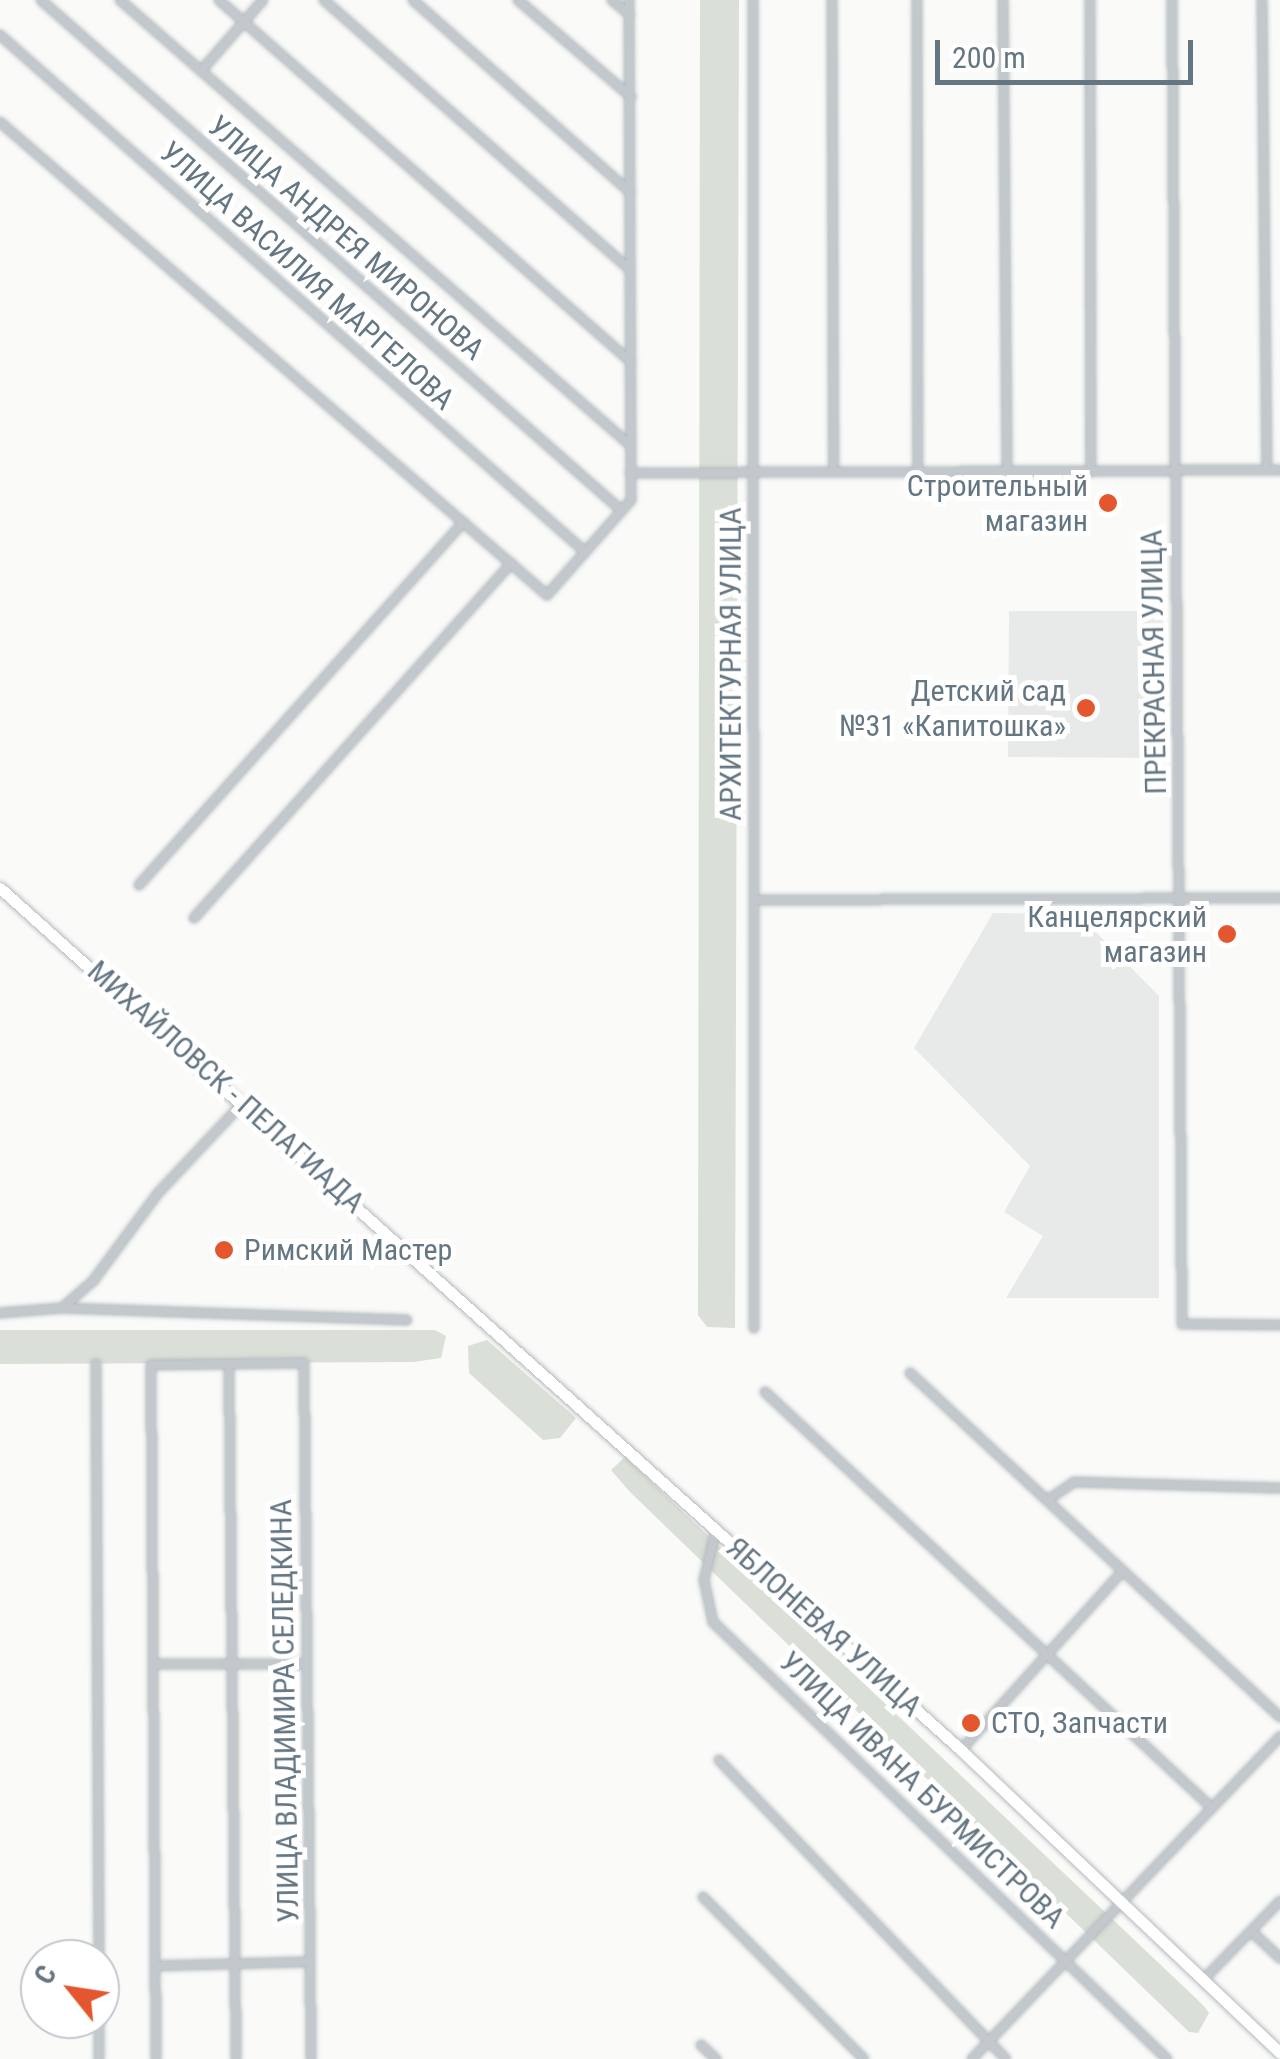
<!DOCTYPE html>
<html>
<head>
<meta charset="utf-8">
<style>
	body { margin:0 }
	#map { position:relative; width:1280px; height:2059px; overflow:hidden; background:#fafaf8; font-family:"Roboto Condensed",sans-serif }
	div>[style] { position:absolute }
	.built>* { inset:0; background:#e8e9e9 }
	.green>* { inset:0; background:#dadfd7 }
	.roads { filter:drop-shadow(0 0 2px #b3babf) drop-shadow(0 0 2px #b3babf) }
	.street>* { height:8px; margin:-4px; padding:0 4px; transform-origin:4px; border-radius:4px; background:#c3c8cc }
	.secondary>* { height:11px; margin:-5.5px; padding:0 5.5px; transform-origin:5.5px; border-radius:5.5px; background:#fff }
	.dots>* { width:28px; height:28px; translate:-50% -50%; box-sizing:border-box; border:5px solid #fff; border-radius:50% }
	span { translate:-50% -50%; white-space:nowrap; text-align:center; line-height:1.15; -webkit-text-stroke:10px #fff; paint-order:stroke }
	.street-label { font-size:30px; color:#657683 }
	.poi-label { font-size:30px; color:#657683 }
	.right { translate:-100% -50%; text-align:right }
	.left { translate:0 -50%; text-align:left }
	.north { position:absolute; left:20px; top:1939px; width:100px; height:100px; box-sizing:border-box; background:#fff; border:2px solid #c1c8cd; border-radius:50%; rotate:300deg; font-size:28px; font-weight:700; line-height:40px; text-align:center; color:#657683 }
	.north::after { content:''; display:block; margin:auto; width:35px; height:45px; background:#e4572e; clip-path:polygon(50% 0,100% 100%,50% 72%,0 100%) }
	.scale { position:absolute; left:935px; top:40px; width:258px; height:45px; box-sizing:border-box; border:5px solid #657683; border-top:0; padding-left:12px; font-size:30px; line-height:35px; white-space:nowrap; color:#657683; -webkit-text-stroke:8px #fff; paint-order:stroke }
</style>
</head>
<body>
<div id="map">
	<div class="built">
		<i style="clip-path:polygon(1009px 611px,1163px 611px,1162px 758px,1008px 757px)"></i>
		<i style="clip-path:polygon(993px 913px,1078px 914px,1159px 996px,1159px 1298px,1006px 1298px,1043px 1236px,1004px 1212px,1030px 1166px,914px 1048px)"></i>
	</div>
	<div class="green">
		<i style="clip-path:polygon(700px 0,739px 0,735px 1328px,707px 1327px,698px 1315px)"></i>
		<i style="clip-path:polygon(0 1330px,435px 1330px,446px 1336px,441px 1358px,413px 1362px,0 1364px)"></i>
		<i style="clip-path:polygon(487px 1340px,576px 1418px,560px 1438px,543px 1440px,469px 1373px,468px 1346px)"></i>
		<i style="clip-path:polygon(625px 1457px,1203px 2005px,1209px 2013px,1198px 2033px,1189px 2032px,630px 1492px,611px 1470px)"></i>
	</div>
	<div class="roads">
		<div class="street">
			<i style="left:41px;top:0;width:772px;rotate:41.33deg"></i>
			<i style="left:120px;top:0;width:678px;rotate:41.11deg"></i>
			<i style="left:219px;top:0;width:548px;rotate:41.3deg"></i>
			<i style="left:324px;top:0;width:405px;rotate:41.4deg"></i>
			<i style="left:413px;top:0;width:290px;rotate:41.5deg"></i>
			<i style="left:518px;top:0;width:149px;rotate:40.6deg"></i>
			<i style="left:612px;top:0;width:23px;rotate:40deg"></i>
			<i style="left:753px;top:0;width:1328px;rotate:89.96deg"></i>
			<i style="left:832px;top:0;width:472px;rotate:89.8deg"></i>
			<i style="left:917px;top:0;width:471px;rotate:89.9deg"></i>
			<i style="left:1003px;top:0;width:472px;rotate:89.5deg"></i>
			<i style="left:1090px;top:0;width:472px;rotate:89.9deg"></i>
			<i style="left:1172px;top:0;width:1324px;rotate:89.57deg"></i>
			<i style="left:1182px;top:1324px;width:98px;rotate:0.6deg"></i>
			<i style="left:1262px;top:0;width:470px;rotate:89.4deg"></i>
			<i style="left:0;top:35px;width:779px;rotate:41.46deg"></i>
			<i style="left:201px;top:71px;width:94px;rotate:-48.9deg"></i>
			<i style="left:0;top:122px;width:723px;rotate:40.85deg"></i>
			<i style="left:547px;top:595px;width:127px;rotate:-48.5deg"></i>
			<i style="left:631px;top:500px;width:500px;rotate:-90.23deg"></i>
			<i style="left:630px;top:473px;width:650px;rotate:-0.26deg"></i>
			<i style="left:139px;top:885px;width:487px;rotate:-48.2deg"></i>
			<i style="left:754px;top:900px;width:526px;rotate:-0.22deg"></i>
			<i style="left:194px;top:918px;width:476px;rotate:-48.2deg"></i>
			<i style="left:62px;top:1308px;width:345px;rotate:2deg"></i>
			<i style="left:0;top:1313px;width:62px;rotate:-4.6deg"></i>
			<i style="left:62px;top:1308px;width:41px;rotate:-41.1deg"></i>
			<i style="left:93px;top:1281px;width:109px;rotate:-53.5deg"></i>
			<i style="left:158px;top:1193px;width:122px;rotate:-46.7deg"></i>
			<i style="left:96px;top:1364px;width:595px;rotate:89.71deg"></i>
			<i style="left:229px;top:1364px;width:695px;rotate:89.42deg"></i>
			<i style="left:910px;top:1373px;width:505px;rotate:42.91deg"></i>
			<i style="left:765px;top:1392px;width:609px;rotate:42.94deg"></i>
			<i style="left:1049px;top:1499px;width:30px;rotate:-34deg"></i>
			<i style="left:1074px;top:1482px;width:206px;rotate:1.7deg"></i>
			<i style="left:716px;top:1529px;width:52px;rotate:103.2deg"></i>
			<i style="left:704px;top:1580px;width:43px;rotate:77.9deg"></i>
			<i style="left:713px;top:1622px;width:630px;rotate:43.91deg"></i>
			<i style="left:153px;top:1664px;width:154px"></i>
			<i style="left:961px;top:1750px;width:240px;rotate:-47.9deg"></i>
			<i style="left:719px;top:1760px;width:414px;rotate:46.2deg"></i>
			<i style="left:703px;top:1897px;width:228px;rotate:45.2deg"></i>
			<i style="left:1251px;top:1931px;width:40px;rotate:43deg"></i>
			<i style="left:155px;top:1966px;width:155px;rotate:-1.5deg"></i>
			<i style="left:1204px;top:1979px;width:109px;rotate:-45.7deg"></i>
			<i style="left:99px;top:2019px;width:40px;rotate:90deg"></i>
			<i style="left:701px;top:2045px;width:21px;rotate:43deg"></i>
			<i style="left:156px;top:2059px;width:694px;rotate:-90.41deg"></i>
			<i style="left:151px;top:1365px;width:153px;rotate:-0.7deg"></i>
			<i style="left:304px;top:1363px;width:696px;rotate:89.42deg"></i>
			<i style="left:972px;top:2059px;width:446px;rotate:-46.3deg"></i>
		</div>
		<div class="secondary">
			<i style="left:0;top:888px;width:1291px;rotate:41.89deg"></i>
			<i style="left:961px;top:1750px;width:440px;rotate:43.5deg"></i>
		</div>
	</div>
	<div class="dots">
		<i style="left:1108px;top:503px;background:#e4572e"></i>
		<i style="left:1086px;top:708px;background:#e4572e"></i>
		<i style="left:1227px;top:934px;background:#e4572e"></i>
		<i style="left:224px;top:1250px;background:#e4572e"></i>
		<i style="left:971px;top:1723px;background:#e4572e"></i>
	</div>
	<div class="street-label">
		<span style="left:346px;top:238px;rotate:41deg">УЛИЦА АНДРЕЯ МИРОНОВА</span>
		<span style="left:307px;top:276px;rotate:42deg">УЛИЦА ВАСИЛИЯ МАРГЕЛОВА</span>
		<span style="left:1154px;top:662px;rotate:-91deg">ПРЕКРАСНАЯ УЛИЦА</span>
		<span style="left:731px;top:664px;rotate:-90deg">АРХИТЕКТУРНАЯ УЛИЦА</span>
		<span style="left:226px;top:1087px;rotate:42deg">МИХАЙЛОВСК - ПЕЛАГИАДА</span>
		<span style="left:824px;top:1627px;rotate:42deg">ЯБЛОНЕВАЯ УЛИЦА</span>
		<span style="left:285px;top:1711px;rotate:-91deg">УЛИЦА ВЛАДИМИРА СЕЛЕДКИНА</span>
		<span style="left:922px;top:1790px;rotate:44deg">УЛИЦА ИВАНА БУРМИСТРОВА</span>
	</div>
	<div class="poi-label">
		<span class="right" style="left:1088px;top:503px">Строительный<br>магазин</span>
		<span class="right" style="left:1066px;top:708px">Детский сад<br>№31 «Капитошка»</span>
		<span class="right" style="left:1207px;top:934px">Канцелярский<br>магазин</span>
		<span class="left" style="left:244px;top:1250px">Римский Мастер</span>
		<span class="left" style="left:991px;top:1723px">СТО, Запчасти</span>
	</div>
	<div class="north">С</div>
	<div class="scale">200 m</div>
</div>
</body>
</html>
